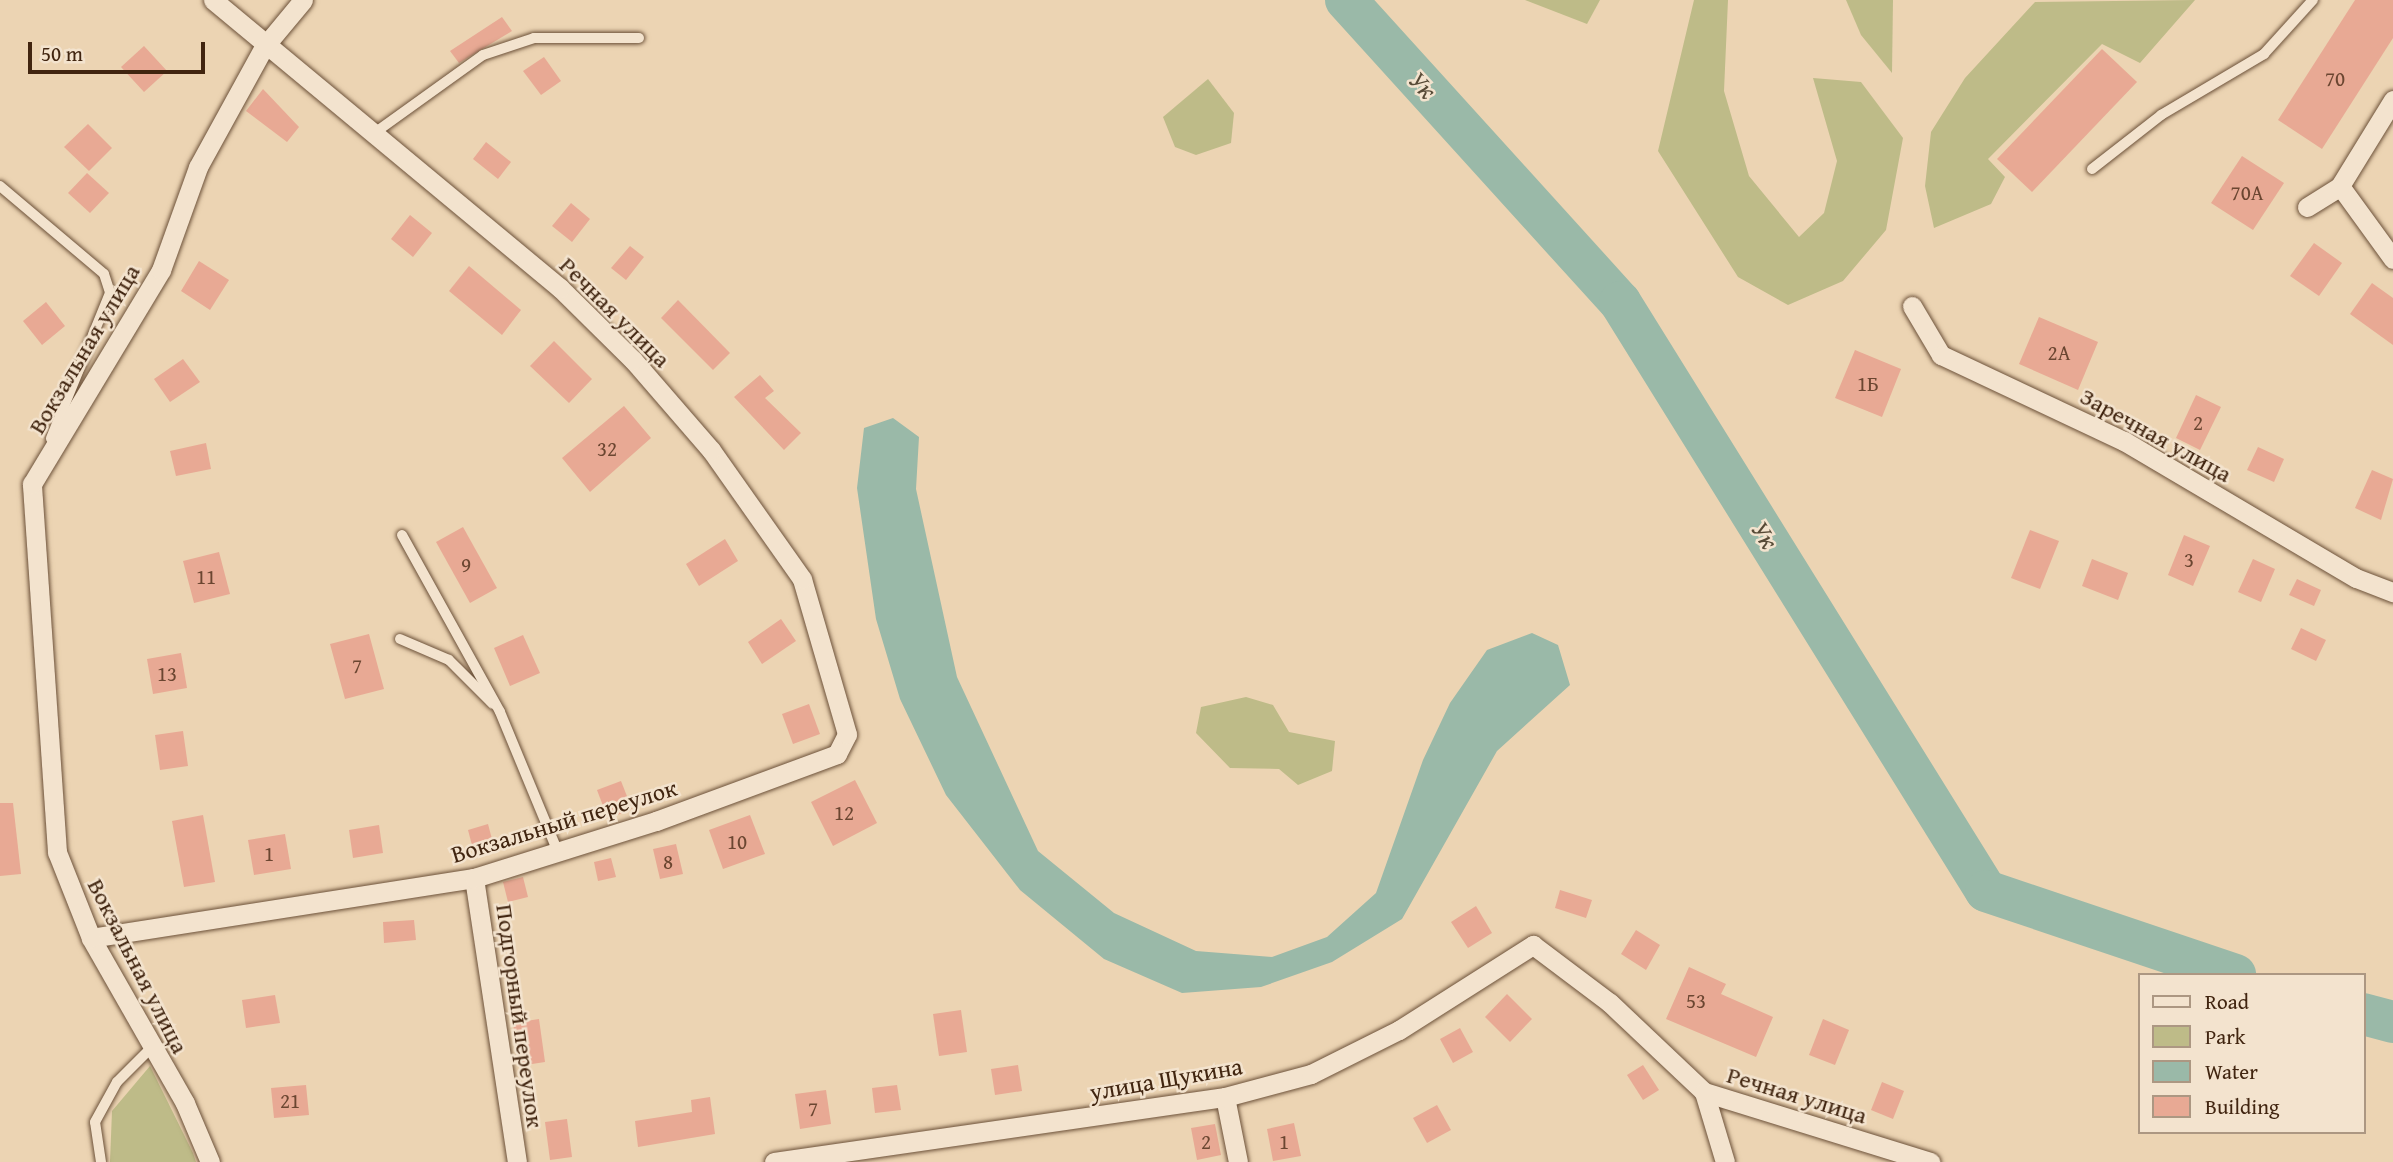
<!DOCTYPE html>
<html>
<head>
<meta charset="utf-8">
<style>
	body { margin:0 }
	#map { position:relative; width:2393px; height:1162px; overflow:hidden; background:#ecd4b3; font-family:"Gentium Book Plus",serif }
	div>[style] { position:absolute }
	.green>* { inset:0; background:#bebb88 }
	.water>* { inset:0; background:#9ab9a8 }
	.river>* { height:42px; margin:-21px; padding:0 21px; transform-origin:21px; border-radius:21px; background:#9ab9a8 }
	.building>* { inset:0; background:#e8a994 }
	.roads { filter:drop-shadow(0 0 2px #6c5139) drop-shadow(0 0 2px #6c5139) }
	.service>* { height:10px; margin:-5px; padding:0 5px; transform-origin:5px; border-radius:5px; background:#f3e3ce }
	.minor>* { height:19px; margin:-9.5px; padding:0 9.5px; transform-origin:9.5px; border-radius:9.5px; background:#f3e3ce }
	span { translate:-50% -50%; white-space:nowrap; text-align:center; line-height:1.15; -webkit-text-stroke:5px #f3e3ce; paint-order:stroke }
	.number-label { font-size:21px; color:#6b4631 }
	.number-label span { -webkit-text-stroke-width:0 }
	.street-label { font-size:24px; color:#412510 }
	.water-label { font-size:26px; color:#574a36; font-style:italic }
	.legend { position:absolute; left:2138px; top:973px; width:228px; height:161px; box-sizing:border-box; background:#f3e3ce; border:2px solid #ac9782; margin:0; padding:9px 12px; list-style:none; font-size:21px; color:#412510 }
	.legend li { display:flex; align-items:center; gap:14px; height:35px }
	.legend b { width:35px; border:2px solid #ac9782 }
	.scale { position:absolute; left:28px; top:42px; width:177px; height:32px; box-sizing:border-box; border:4px solid #412510; border-top:0; padding-left:9px; font-size:21px; line-height:24px; white-space:nowrap; color:#412510; -webkit-text-stroke:5px #f3e3ce; paint-order:stroke }
</style>
</head>
<body>
<div id="map">
	<div class="green">
		<i style="clip-path:polygon(1525px 0,1600px 0,1587px 24px)"></i>
		<i style="clip-path:polygon(1694px 0,1728px 0,1724px 91px,1749px 176px,1799px 237px,1824px 213px,1837px 161px,1813px 78px,1861px 82px,1903px 138px,1886px 230px,1843px 281px,1788px 305px,1738px 277px,1658px 151px)"></i>
		<i style="clip-path:polygon(1846px 0,1893px 0,1892px 73px,1861px 35px)"></i>
		<i style="clip-path:polygon(2195px 0,2140px 63px,2102px 44px,1988px 159px,2005px 177px,1991px 204px,1934px 228px,1925px 186px,1931px 132px,1965px 78px,2035px 2px)"></i>
		<i style="clip-path:polygon(1208px 79px,1234px 113px,1231px 143px,1196px 155px,1175px 147px,1163px 117px)"></i>
		<i style="clip-path:polygon(1246px 697px,1273px 705px,1289px 732px,1335px 741px,1332px 771px,1298px 785px,1279px 769px,1230px 768px,1196px 733px,1201px 707px)"></i>
		<i style="clip-path:polygon(150px 1066px,193px 1153px,196px 1162px,110px 1162px,112px 1111px)"></i>
	</div>
	<div class="water">
		<i style="clip-path:polygon(893px 418px,919px 437px,916px 489px,957px 677px,1038px 851px,1114px 913px,1196px 951px,1272px 957px,1327px 937px,1376px 893px,1423px 760px,1450px 703px,1487px 650px,1532px 633px,1558px 645px,1570px 685px,1497px 751px,1402px 919px,1332px 962px,1261px 987px,1182px 993px,1104px 959px,1020px 890px,946px 795px,900px 699px,876px 619px,857px 488px,864px 428px)"></i>
	</div>
	<div class="river">
		<i style="left:1346px;top:0;width:408px;rotate:47.8deg"></i>
		<i style="left:1620px;top:302px;width:693px;rotate:58.14deg"></i>
		<i style="left:1986px;top:891px;width:263px;rotate:18.6deg"></i>
		<i style="left:2363px;top:1014px;width:31px;rotate:15deg"></i>
	</div>
	<div class="building">
		<i style="clip-path:polygon(2355px 0,2393px 0,2393px 38px,2322px 149px,2278px 120px)"></i>
		<i style="clip-path:polygon(502px 17px,512px 31px,459px 63px,450px 51px)"></i>
		<i style="clip-path:polygon(144px 46px,167px 71px,144px 92px,121px 67px)"></i>
		<i style="clip-path:polygon(2102px 49px,2137px 82px,2032px 192px,1997px 159px)"></i>
		<i style="clip-path:polygon(544px 57px,561px 81px,541px 95px,523px 71px)"></i>
		<i style="clip-path:polygon(263px 89px,299px 127px,287px 142px,246px 111px)"></i>
		<i style="clip-path:polygon(88px 124px,112px 148px,89px 171px,64px 147px)"></i>
		<i style="clip-path:polygon(486px 142px,511px 162px,498px 179px,473px 159px)"></i>
		<i style="clip-path:polygon(2242px 156px,2284px 183px,2253px 230px,2211px 203px)"></i>
		<i style="clip-path:polygon(87px 173px,109px 193px,90px 213px,68px 193px)"></i>
		<i style="clip-path:polygon(571px 203px,590px 219px,572px 242px,552px 226px)"></i>
		<i style="clip-path:polygon(410px 215px,432px 233px,413px 257px,391px 239px)"></i>
		<i style="clip-path:polygon(2314px 243px,2342px 263px,2319px 296px,2290px 276px)"></i>
		<i style="clip-path:polygon(630px 246px,644px 257px,626px 280px,611px 268px)"></i>
		<i style="clip-path:polygon(199px 261px,229px 280px,210px 310px,181px 291px)"></i>
		<i style="clip-path:polygon(469px 266px,521px 310px,502px 335px,449px 291px)"></i>
		<i style="clip-path:polygon(2372px 283px,2393px 298px,2393px 345px,2350px 314px)"></i>
		<i style="clip-path:polygon(678px 300px,730px 353px,713px 370px,661px 318px)"></i>
		<i style="clip-path:polygon(46px 302px,65px 326px,42px 345px,23px 321px)"></i>
		<i style="clip-path:polygon(2039px 317px,2098px 342px,2078px 390px,2019px 364px)"></i>
		<i style="clip-path:polygon(554px 341px,592px 379px,569px 403px,530px 366px)"></i>
		<i style="clip-path:polygon(1855px 350px,1901px 369px,1882px 417px,1835px 398px)"></i>
		<i style="clip-path:polygon(183px 359px,200px 382px,170px 402px,154px 379px)"></i>
		<i style="clip-path:polygon(760px 375px,774px 391px,765px 398px,801px 433px,784px 450px,734px 397px)"></i>
		<i style="clip-path:polygon(2196px 395px,2221px 407px,2200px 450px,2176px 438px)"></i>
		<i style="clip-path:polygon(624px 406px,651px 438px,590px 492px,562px 458px)"></i>
		<i style="clip-path:polygon(206px 443px,211px 469px,176px 476px,170px 451px)"></i>
		<i style="clip-path:polygon(2258px 447px,2284px 459px,2274px 482px,2247px 470px)"></i>
		<i style="clip-path:polygon(2372px 470px,2393px 479px,2381px 520px,2355px 508px)"></i>
		<i style="clip-path:polygon(463px 527px,497px 588px,470px 603px,436px 542px)"></i>
		<i style="clip-path:polygon(2030px 530px,2059px 541px,2040px 589px,2011px 578px)"></i>
		<i style="clip-path:polygon(2184px 535px,2210px 546px,2193px 586px,2168px 575px)"></i>
		<i style="clip-path:polygon(725px 539px,738px 561px,699px 586px,686px 564px)"></i>
		<i style="clip-path:polygon(219px 552px,230px 594px,194px 603px,183px 561px)"></i>
		<i style="clip-path:polygon(2092px 559px,2128px 573px,2118px 600px,2082px 586px)"></i>
		<i style="clip-path:polygon(2253px 559px,2275px 569px,2261px 602px,2238px 592px)"></i>
		<i style="clip-path:polygon(2297px 579px,2321px 590px,2314px 606px,2289px 595px)"></i>
		<i style="clip-path:polygon(781px 619px,796px 641px,762px 664px,748px 642px)"></i>
		<i style="clip-path:polygon(2301px 628px,2326px 640px,2316px 661px,2291px 649px)"></i>
		<i style="clip-path:polygon(369px 634px,384px 689px,345px 699px,330px 644px)"></i>
		<i style="clip-path:polygon(523px 635px,540px 673px,510px 686px,494px 648px)"></i>
		<i style="clip-path:polygon(181px 653px,187px 688px,153px 694px,147px 659px)"></i>
		<i style="clip-path:polygon(809px 704px,820px 734px,793px 744px,782px 714px)"></i>
		<i style="clip-path:polygon(183px 731px,188px 766px,160px 770px,155px 735px)"></i>
		<i style="clip-path:polygon(855px 780px,877px 823px,833px 846px,811px 802px)"></i>
		<i style="clip-path:polygon(621px 781px,632px 809px,608px 819px,597px 790px)"></i>
		<i style="clip-path:polygon(0 803px,13px 803px,21px 874px,0 876px)"></i>
		<i style="clip-path:polygon(203px 815px,215px 882px,184px 887px,172px 821px)"></i>
		<i style="clip-path:polygon(750px 815px,765px 854px,723px 869px,709px 830px)"></i>
		<i style="clip-path:polygon(488px 824px,493px 843px,473px 849px,468px 830px)"></i>
		<i style="clip-path:polygon(379px 825px,383px 853px,353px 858px,349px 830px)"></i>
		<i style="clip-path:polygon(285px 834px,291px 869px,254px 875px,248px 840px)"></i>
		<i style="clip-path:polygon(676px 844px,683px 874px,660px 879px,653px 849px)"></i>
		<i style="clip-path:polygon(611px 858px,616px 877px,598px 881px,594px 862px)"></i>
		<i style="clip-path:polygon(523px 877px,528px 897px,508px 902px,503px 882px)"></i>
		<i style="clip-path:polygon(1560px 890px,1592px 900px,1586px 918px,1555px 908px)"></i>
		<i style="clip-path:polygon(1476px 906px,1492px 933px,1468px 948px,1451px 922px)"></i>
		<i style="clip-path:polygon(414px 920px,416px 940px,384px 943px,383px 922px)"></i>
		<i style="clip-path:polygon(1636px 930px,1660px 945px,1646px 970px,1621px 954px)"></i>
		<i style="clip-path:polygon(1689px 967px,1726px 984px,1721px 994px,1773px 1017px,1756px 1057px,1666px 1019px)"></i>
		<i style="clip-path:polygon(1507px 994px,1532px 1019px,1510px 1042px,1485px 1017px)"></i>
		<i style="clip-path:polygon(275px 995px,280px 1023px,246px 1028px,242px 1000px)"></i>
		<i style="clip-path:polygon(961px 1010px,967px 1052px,939px 1056px,933px 1014px)"></i>
		<i style="clip-path:polygon(539px 1019px,545px 1062px,519px 1066px,513px 1023px)"></i>
		<i style="clip-path:polygon(1823px 1019px,1849px 1030px,1835px 1065px,1809px 1055px)"></i>
		<i style="clip-path:polygon(1460px 1028px,1473px 1052px,1453px 1063px,1440px 1039px)"></i>
		<i style="clip-path:polygon(1018px 1065px,1022px 1091px,995px 1095px,991px 1069px)"></i>
		<i style="clip-path:polygon(1643px 1065px,1659px 1090px,1643px 1100px,1627px 1075px)"></i>
		<i style="clip-path:polygon(1882px 1082px,1904px 1091px,1893px 1119px,1871px 1110px)"></i>
		<i style="clip-path:polygon(306px 1085px,309px 1115px,274px 1118px,271px 1088px)"></i>
		<i style="clip-path:polygon(897px 1085px,901px 1110px,875px 1113px,872px 1088px)"></i>
		<i style="clip-path:polygon(826px 1090px,831px 1124px,800px 1129px,795px 1094px)"></i>
		<i style="clip-path:polygon(710px 1097px,715px 1134px,638px 1147px,635px 1121px,692px 1112px,691px 1100px)"></i>
		<i style="clip-path:polygon(1437px 1105px,1451px 1130px,1427px 1143px,1413px 1118px)"></i>
		<i style="clip-path:polygon(567px 1119px,572px 1157px,550px 1160px,545px 1122px)"></i>
		<i style="clip-path:polygon(1294px 1123px,1301px 1156px,1273px 1161px,1267px 1129px)"></i>
		<i style="clip-path:polygon(1215px 1124px,1221px 1155px,1197px 1160px,1191px 1128px)"></i>
	</div>
	<div class="roads">
		<div class="service">
			<i style="left:373px;top:134px;width:135px;rotate:-35.7deg"></i>
			<i style="left:483px;top:55px;width:54px;rotate:-18.4deg"></i>
			<i style="left:534px;top:38px;width:105px"></i>
			<i style="left:2092px;top:169px;width:88px;rotate:-38deg"></i>
			<i style="left:2161px;top:115px;width:120px;rotate:-30.6deg"></i>
			<i style="left:2264px;top:54px;width:73px;rotate:-47.8deg"></i>
			<i style="left:0;top:186px;width:136px;rotate:40.2deg"></i>
			<i style="left:104px;top:274px;width:20px;rotate:72deg"></i>
			<i style="left:110px;top:293px;width:157px;rotate:112.1deg"></i>
			<i style="left:402px;top:535px;width:202px;rotate:61deg"></i>
			<i style="left:500px;top:712px;width:152px;rotate:67.5deg"></i>
			<i style="left:400px;top:639px;width:53px;rotate:23.2deg"></i>
			<i style="left:449px;top:660px;width:62px;rotate:45deg"></i>
			<i style="left:101px;top:1162px;width:40px;rotate:-98.5deg"></i>
			<i style="left:95px;top:1122px;width:46px;rotate:-61.2deg"></i>
			<i style="left:117px;top:1082px;width:47px;rotate:-45deg"></i>
		</div>
		<div class="minor">
			<i style="left:2340px;top:186px;width:90px;rotate:54deg"></i>
			<i style="left:2307px;top:207px;width:39px;rotate:-32deg"></i>
			<i style="left:2340px;top:186px;width:101px;rotate:-58.4deg"></i>
			<i style="left:1912px;top:306px;width:57px;rotate:59.4deg"></i>
			<i style="left:1941px;top:355px;width:202px;rotate:25.2deg"></i>
			<i style="left:2124px;top:441px;width:269px;rotate:30.6deg"></i>
			<i style="left:2356px;top:578px;width:40px;rotate:21deg"></i>
			<i style="left:474px;top:878px;width:287px;rotate:81.4deg"></i>
			<i style="left:91px;top:938px;width:388px;rotate:-8.9deg"></i>
			<i style="left:474px;top:878px;width:191px;rotate:-17.4deg"></i>
			<i style="left:656px;top:821px;width:193px;rotate:-20.3deg"></i>
			<i style="left:837px;top:754px;width:22px;rotate:-63deg"></i>
			<i style="left:847px;top:734px;width:161px;rotate:-106.2deg"></i>
			<i style="left:802px;top:579px;width:158px;rotate:-125.2deg"></i>
			<i style="left:711px;top:450px;width:119px;rotate:-130.9deg"></i>
			<i style="left:633px;top:360px;width:103px;rotate:-135.4deg"></i>
			<i style="left:560px;top:288px;width:451px;rotate:-140.3deg"></i>
			<i style="left:1704px;top:1092px;width:73px;rotate:73.3deg"></i>
			<i style="left:1225px;top:1097px;width:66px;rotate:78.7deg"></i>
			<i style="left:210px;top:1162px;width:64px;rotate:-113deg"></i>
			<i style="left:185px;top:1103px;width:190px;rotate:-119.7deg"></i>
			<i style="left:91px;top:938px;width:92px;rotate:-111.6deg"></i>
			<i style="left:57px;top:852px;width:369px;rotate:-93.9deg"></i>
			<i style="left:32px;top:484px;width:250px;rotate:-58.9deg"></i>
			<i style="left:161px;top:270px;width:109px;rotate:-70.2deg"></i>
			<i style="left:198px;top:167px;width:137px;rotate:-61.2deg"></i>
			<i style="left:264px;top:47px;width:61px;rotate:-50.3deg"></i>
			<i style="left:774px;top:1162px;width:456px;rotate:-8.2deg"></i>
			<i style="left:1225px;top:1097px;width:89px;rotate:-15deg"></i>
			<i style="left:1311px;top:1074px;width:98px;rotate:-26.6deg"></i>
			<i style="left:1399px;top:1030px;width:159px;rotate:-32.4deg"></i>
			<i style="left:1533px;top:945px;width:96px;rotate:37deg"></i>
			<i style="left:1610px;top:1003px;width:129px;rotate:43.4deg"></i>
			<i style="left:1704px;top:1092px;width:237px;rotate:17.2deg"></i>
		</div>
	</div>
	<div class="number-label">
		<span style="left:2335px;top:79px">70</span>
		<span style="left:2247px;top:193px">70А</span>
		<span style="left:2059px;top:353px">2А</span>
		<span style="left:1868px;top:384px">1Б</span>
		<span style="left:2198px;top:423px">2</span>
		<span style="left:607px;top:449px">32</span>
		<span style="left:2189px;top:560px">3</span>
		<span style="left:466px;top:565px">9</span>
		<span style="left:206px;top:577px">11</span>
		<span style="left:357px;top:666px">7</span>
		<span style="left:167px;top:674px">13</span>
		<span style="left:844px;top:813px">12</span>
		<span style="left:737px;top:842px">10</span>
		<span style="left:269px;top:854px">1</span>
		<span style="left:668px;top:862px">8</span>
		<span style="left:1696px;top:1001px">53</span>
		<span style="left:290px;top:1101px">21</span>
		<span style="left:813px;top:1109px">7</span>
		<span style="left:1206px;top:1142px">2</span>
		<span style="left:1284px;top:1142px">1</span>
	</div>
	<div class="street-label">
		<span style="left:615px;top:312px;rotate:45deg">Речная улица</span>
		<span style="left:84px;top:349px;rotate:-59deg">Вокзальная улица</span>
		<span style="left:2156px;top:435px;rotate:29deg">Заречная улица</span>
		<span style="left:564px;top:821px;rotate:-17deg">Вокзальный переулок</span>
		<span style="left:138px;top:966px;rotate:63deg">Вокзальная улица</span>
		<span style="left:520px;top:1016px;rotate:82deg">Подгорный переулок</span>
		<span style="left:1166px;top:1079px;rotate:-10deg">улица Щукина</span>
		<span style="left:1797px;top:1095px;rotate:17deg">Речная улица</span>
	</div>
	<div class="water-label">
		<span style="left:1423px;top:85px;rotate:48deg">Ук</span>
		<span style="left:1765px;top:535px;rotate:58deg">Ук</span>
	</div>
	<ul class="legend">
	<li><b style="height:9px;background:#f3e3ce"></b>Road</li>
	<li><b style="height:19px;background:#bebb88"></b>Park</li>
	<li><b style="height:19px;background:#9ab9a8"></b>Water</li>
	<li><b style="height:19px;background:#e8a994"></b>Building</li>
	</ul>
	<div class="scale">50 m</div>
</div>
</body>
</html>
